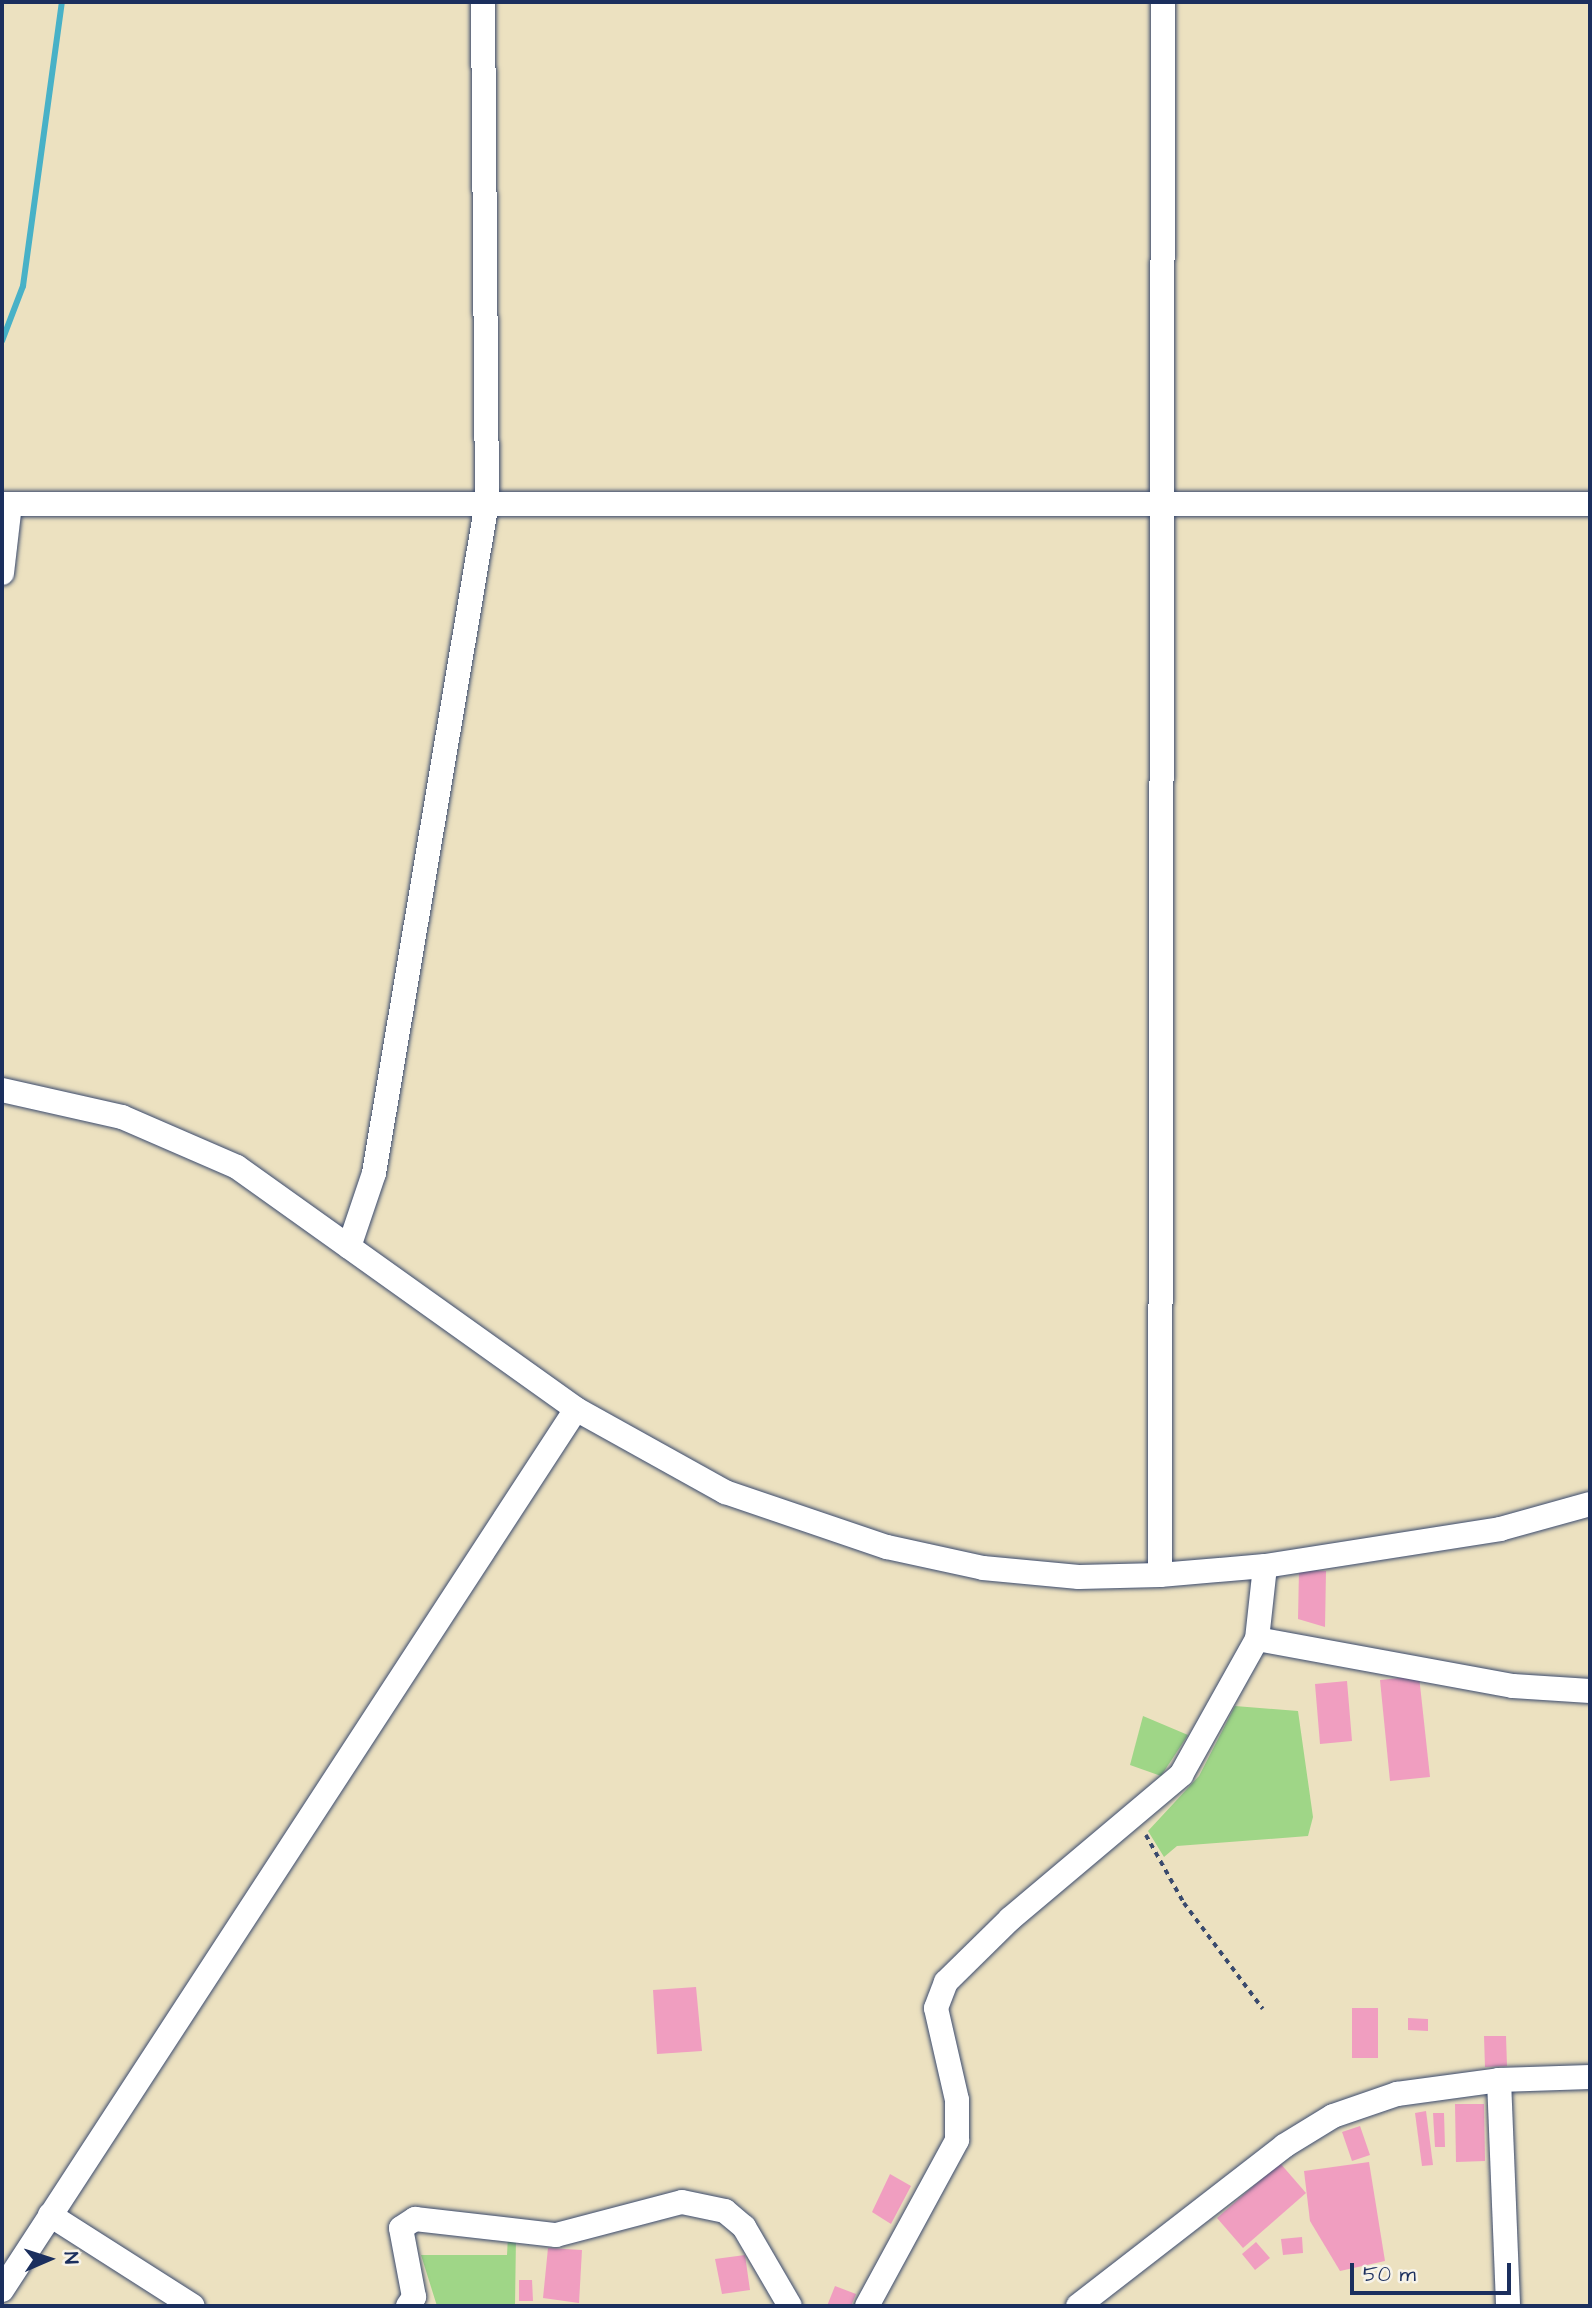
<!DOCTYPE html>
<html>
<head>
<meta charset="utf-8">
<style>
	body { margin:0 }
	#map { position:relative; width:1592px; height:2308px; overflow:hidden; background:#ece1c0; font-family:"Architects Daughter",sans-serif }
	div>[style] { position:absolute }
	.green>* { inset:0; background:#9fd687 }
	.stream>* { height:6px; margin:-3px; padding:0 3px; transform-origin:3px; border-radius:3px; background:#48b1c7 }
	.building>* { inset:0; background:#f09ec0 }
	.path>* { height:3.5px; margin-top:-1.75px; transform-origin:0; background:repeating-linear-gradient(90deg,#3a4a6d 0 5px,transparent 0 10px) }
	.roads { filter:drop-shadow(0 0 2px #3a4a6d) drop-shadow(0 0 2px #3a4a6d) }
	.minor>* { height:24px; margin:-12px; padding:0 12px; transform-origin:12px; border-radius:12px; background:#fff }
	span { translate:-50% -50%; white-space:nowrap; text-align:center; line-height:1.15; -webkit-text-stroke:7px #f7f3e8; paint-order:stroke }
	.frame { position:absolute; inset:0; border:4px solid #1b2f5e; pointer-events:none }
	.north { position:absolute; left:14px; top:2224px; width:70px; height:70px; -webkit-text-stroke:5px #f7f3e8; paint-order:stroke; rotate:87deg; font-size:19px; font-weight:700; line-height:28px; text-align:center; color:#1b2f5e }
	.north::after { content:''; display:block; margin:auto; width:24px; height:32px; background:#1b2f5e; clip-path:polygon(50% 0,100% 100%,50% 72%,0 100%) }
	.scale { position:absolute; left:1350px; top:2263px; width:161px; height:32px; box-sizing:border-box; border:4px solid #1b2f5e; border-top:0; padding-left:9px; font-size:21px; line-height:24px; white-space:nowrap; color:#1b2f5e; -webkit-text-stroke:5px #f7f3e8; paint-order:stroke }
</style>
</head>
<body>
<div id="map">
	<div class="green">
		<i style="clip-path:polygon(1235px 1706px,1298px 1711px,1313px 1817px,1308px 1836px,1177px 1846px,1164px 1857px,1148px 1831px,1199px 1776px)"></i>
		<i style="clip-path:polygon(1143px 1716px,1188px 1735px,1161px 1776px,1130px 1765px)"></i>
		<i style="clip-path:polygon(508px 2236px,516px 2237px,515px 2306px,437px 2306px,421px 2255px,507px 2255px)"></i>
	</div>
	<div class="stream">
		<i style="left:2px;top:341px;width:59px;rotate:-69.1deg"></i>
		<i style="left:23px;top:286px;width:287px;rotate:-82.2deg"></i>
	</div>
	<div class="building">
		<i style="clip-path:polygon(1299px 1570px,1326px 1571px,1325px 1627px,1298px 1619px)"></i>
		<i style="clip-path:polygon(1419px 1676px,1430px 1777px,1390px 1781px,1380px 1680px)"></i>
		<i style="clip-path:polygon(1347px 1681px,1352px 1741px,1320px 1744px,1315px 1684px)"></i>
		<i style="clip-path:polygon(696px 1987px,702px 2051px,657px 2054px,653px 1990px)"></i>
		<i style="clip-path:polygon(1352px 2008px,1378px 2008px,1378px 2058px,1352px 2058px)"></i>
		<i style="clip-path:polygon(1408px 2018px,1428px 2019px,1428px 2031px,1408px 2030px)"></i>
		<i style="clip-path:polygon(1484px 2036px,1506px 2036px,1507px 2066px,1485px 2067px)"></i>
		<i style="clip-path:polygon(1455px 2104px,1484px 2104px,1485px 2161px,1456px 2162px)"></i>
		<i style="clip-path:polygon(1426px 2111px,1433px 2165px,1422px 2166px,1415px 2113px)"></i>
		<i style="clip-path:polygon(1433px 2113px,1444px 2113px,1445px 2147px,1435px 2147px)"></i>
		<i style="clip-path:polygon(1360px 2126px,1370px 2155px,1352px 2161px,1342px 2132px)"></i>
		<i style="clip-path:polygon(1369px 2162px,1385px 2261px,1340px 2271px,1310px 2221px,1304px 2171px)"></i>
		<i style="clip-path:polygon(1280px 2163px,1306px 2193px,1243px 2248px,1217px 2218px)"></i>
		<i style="clip-path:polygon(890px 2174px,911px 2186px,891px 2224px,872px 2212px)"></i>
		<i style="clip-path:polygon(1302px 2237px,1303px 2253px,1283px 2255px,1281px 2239px)"></i>
		<i style="clip-path:polygon(1256px 2242px,1270px 2258px,1255px 2270px,1242px 2254px)"></i>
		<i style="clip-path:polygon(548px 2248px,582px 2250px,579px 2303px,543px 2298px)"></i>
		<i style="clip-path:polygon(745px 2255px,750px 2290px,722px 2294px,715px 2259px)"></i>
		<i style="clip-path:polygon(519px 2280px,532px 2280px,533px 2301px,519px 2301px)"></i>
		<i style="clip-path:polygon(835px 2286px,856px 2294px,851px 2306px,827px 2306px)"></i>
	</div>
	<div class="path">
		<i style="left:1146px;top:1835px;width:78px;rotate:60.8deg"></i>
		<i style="left:1184px;top:1903px;width:132px;rotate:53.3deg"></i>
	</div>
	<div class="roads">
		<div class="minor">
			<i style="left:2px;top:504px;width:1588px"></i>
			<i style="left:2px;top:573px;width:69px;rotate:-83.4deg"></i>
			<i style="left:2px;top:1090px;width:123px;rotate:12.7deg"></i>
			<i style="left:122px;top:1117px;width:125px;rotate:23.5deg"></i>
			<i style="left:237px;top:1167px;width:417px;rotate:35.5deg"></i>
			<i style="left:576px;top:1409px;width:171px;rotate:29.1deg"></i>
			<i style="left:725px;top:1492px;width:171px;rotate:18.8deg"></i>
			<i style="left:887px;top:1547px;width:98px;rotate:12.3deg"></i>
			<i style="left:983px;top:1568px;width:96px;rotate:5.4deg"></i>
			<i style="left:1079px;top:1577px;width:81px;rotate:-1.4deg"></i>
			<i style="left:1160px;top:1575px;width:105px;rotate:-4.9deg"></i>
			<i style="left:1265px;top:1566px;width:238px;rotate:-8.9deg"></i>
			<i style="left:1500px;top:1529px;width:93px;rotate:-15.5deg"></i>
			<i style="left:349px;top:1247px;width:78px;rotate:-71.3deg"></i>
			<i style="left:374px;top:1173px;width:680px;rotate:-80.44deg"></i>
			<i style="left:487px;top:502px;width:500px;rotate:-90.46deg"></i>
			<i style="left:1160px;top:1575px;width:1573px;rotate:-89.89deg"></i>
			<i style="left:1257px;top:1639px;width:260px;rotate:10.4deg"></i>
			<i style="left:1513px;top:1686px;width:77px;rotate:3.7deg"></i>
			<i style="left:1499px;top:2080px;width:226px;rotate:87.7deg"></i>
			<i style="left:50px;top:2215px;width:169px;rotate:32.5deg"></i>
			<i style="left:2px;top:2290px;width:1051px;rotate:-56.91deg"></i>
			<i style="left:408px;top:2306px;width:11px;rotate:-56deg"></i>
			<i style="left:414px;top:2297px;width:70px;rotate:-100.7deg"></i>
			<i style="left:401px;top:2228px;width:17px;rotate:-33deg"></i>
			<i style="left:415px;top:2219px;width:142px;rotate:6.5deg"></i>
			<i style="left:556px;top:2235px;width:130px;rotate:-14.7deg"></i>
			<i style="left:682px;top:2202px;width:44px;rotate:11.8deg"></i>
			<i style="left:725px;top:2211px;width:25px;rotate:40deg"></i>
			<i style="left:744px;top:2227px;width:91px;rotate:59.8deg"></i>
			<i style="left:867px;top:2306px;width:189px;rotate:-61.5deg"></i>
			<i style="left:957px;top:2140px;width:40px;rotate:-90deg"></i>
			<i style="left:957px;top:2100px;width:94px;rotate:-102.9deg"></i>
			<i style="left:936px;top:2008px;width:28px;rotate:-69deg"></i>
			<i style="left:946px;top:1982px;width:90px;rotate:-44.5deg"></i>
			<i style="left:1010px;top:1919px;width:224px;rotate:-40.1deg"></i>
			<i style="left:1181px;top:1775px;width:156px;rotate:-60.8deg"></i>
			<i style="left:1257px;top:1639px;width:73px;rotate:-83.7deg"></i>
			<i style="left:1078px;top:2306px;width:261px;rotate:-37.8deg"></i>
			<i style="left:1284px;top:2146px;width:57px;rotate:-31.5deg"></i>
			<i style="left:1333px;top:2116px;width:68px;rotate:-19deg"></i>
			<i style="left:1397px;top:2094px;width:103px;rotate:-7.8deg"></i>
			<i style="left:1499px;top:2080px;width:91px;rotate:-1.9deg"></i>
		</div>
	</div>
	<div class="frame"></div>
	<div class="north">N</div>
	<div class="scale">50 m</div>
</div>
</body>
</html>
